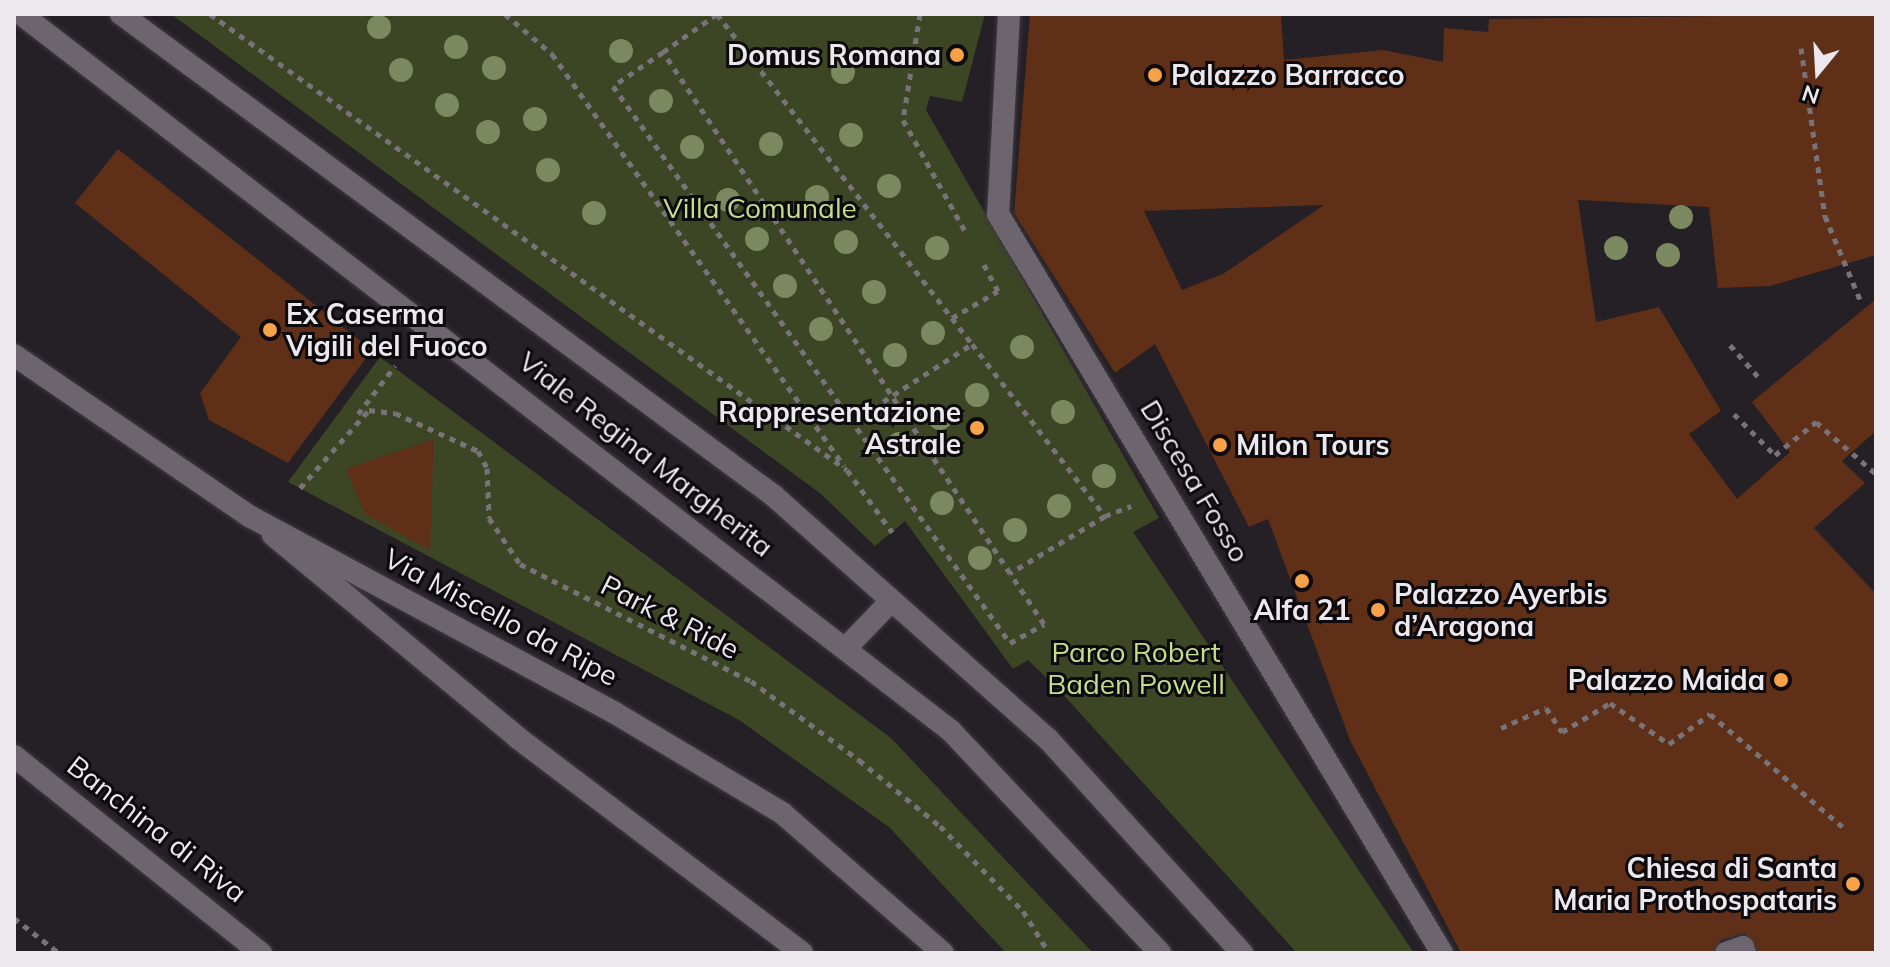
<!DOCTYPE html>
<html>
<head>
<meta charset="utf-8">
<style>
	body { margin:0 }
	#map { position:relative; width:1890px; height:967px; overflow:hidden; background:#251f26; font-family:Mulish,sans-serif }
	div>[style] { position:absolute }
	.green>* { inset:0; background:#3c4625 }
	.building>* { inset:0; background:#5f3017 }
	.path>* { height:5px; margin-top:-2.5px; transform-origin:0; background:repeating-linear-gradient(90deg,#787379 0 6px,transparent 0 12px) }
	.roads { filter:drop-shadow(0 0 2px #3f3a40) drop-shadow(0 0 2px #3f3a40) }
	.service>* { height:22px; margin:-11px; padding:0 11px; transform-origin:11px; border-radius:11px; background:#6d656e }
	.minor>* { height:22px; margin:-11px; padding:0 11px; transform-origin:11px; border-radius:11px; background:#6d656e }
	.trees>* { width:24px; height:24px; margin:-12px; border-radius:50%; background:#7c885f }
	.dots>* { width:22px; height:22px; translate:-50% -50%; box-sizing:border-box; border:4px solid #0c0a0d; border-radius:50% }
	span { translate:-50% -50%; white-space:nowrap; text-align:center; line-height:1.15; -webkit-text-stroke:6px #0c0a0d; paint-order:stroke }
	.poi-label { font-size:28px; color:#ece8ed; font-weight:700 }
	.right { translate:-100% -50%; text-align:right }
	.left { translate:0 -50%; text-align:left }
	.park-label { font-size:28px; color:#c4de8e }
	.street-label { font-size:28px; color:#ece8ed }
	.frame { position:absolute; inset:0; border:16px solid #ece8ed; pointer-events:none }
	.north { position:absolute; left:1778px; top:32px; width:80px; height:80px; -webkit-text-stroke:6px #0c0a0d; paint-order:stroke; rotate:198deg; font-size:22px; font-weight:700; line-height:32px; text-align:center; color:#ece8ed }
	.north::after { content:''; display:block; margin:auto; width:28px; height:36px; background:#ece8ed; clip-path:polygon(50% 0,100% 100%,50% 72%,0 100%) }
</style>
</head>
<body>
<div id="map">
	<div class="green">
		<i style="clip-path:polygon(171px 14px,985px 14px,962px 102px,930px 96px,926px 110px,1159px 518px,1133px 532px,1414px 953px,1297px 953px,1060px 691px,1028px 660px,1013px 669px,905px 521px,875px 546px,821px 494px)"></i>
		<i style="clip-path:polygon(380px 357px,891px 738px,1093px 953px,1006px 953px,889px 827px,739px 720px,288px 482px)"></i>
	</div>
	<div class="building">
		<i style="clip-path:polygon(evenodd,1030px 14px,1281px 14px,1284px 60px,1383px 50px,1443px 62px,1444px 28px,1488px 32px,1489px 19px,1876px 14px,1876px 255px,1770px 286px,1718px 288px,1709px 207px,1578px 200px,1596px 322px,1659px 307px,1721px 411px,1689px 434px,1737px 499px,1790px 452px,1752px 402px,1876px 299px,1876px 431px,1842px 461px,1865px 483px,1814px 528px,1876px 594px,1876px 953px,1759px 953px,1745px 933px,1721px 940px,1712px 953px,1461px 953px,1350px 740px,1268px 519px,1249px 527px,1155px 344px,1115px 373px,1014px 213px,1030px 14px,1324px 205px,1223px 274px,1182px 290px,1144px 211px,1324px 205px)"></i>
		<i style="clip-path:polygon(118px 149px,372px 350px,288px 463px,209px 420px,200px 393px,241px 337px,75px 203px)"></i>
		<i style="clip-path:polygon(434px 439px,430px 550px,365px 514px,346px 469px)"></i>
	</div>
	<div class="path">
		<i style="left:210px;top:14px;width:783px;rotate:35.6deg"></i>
		<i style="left:847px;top:470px;width:77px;rotate:54deg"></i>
		<i style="left:505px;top:14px;width:62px;rotate:40.4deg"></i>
		<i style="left:552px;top:54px;width:505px;rotate:54.67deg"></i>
		<i style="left:717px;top:14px;width:417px;rotate:52.3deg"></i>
		<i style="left:972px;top:344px;width:217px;rotate:52.3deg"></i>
		<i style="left:1105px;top:516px;width:111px;rotate:149deg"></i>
		<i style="left:1010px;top:573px;width:626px;rotate:-123.66deg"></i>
		<i style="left:663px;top:52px;width:66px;rotate:-35.1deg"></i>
		<i style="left:920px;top:14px;width:107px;rotate:99.1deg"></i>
		<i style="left:903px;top:120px;width:127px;rotate:60.8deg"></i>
		<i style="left:1801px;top:48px;width:170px;rotate:81.9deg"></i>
		<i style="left:1825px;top:216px;width:93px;rotate:67.3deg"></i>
		<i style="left:663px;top:52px;width:60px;rotate:145.8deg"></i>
		<i style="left:613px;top:86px;width:684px;rotate:54.52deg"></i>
		<i style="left:1010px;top:643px;width:39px;rotate:-29deg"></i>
		<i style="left:1044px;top:624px;width:61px;rotate:-123.7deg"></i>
		<i style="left:952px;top:318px;width:53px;rotate:-30.4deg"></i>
		<i style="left:998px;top:291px;width:34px;rotate:-118deg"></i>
		<i style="left:1730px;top:345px;width:48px;rotate:48.4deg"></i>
		<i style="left:358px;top:414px;width:61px;rotate:-52.4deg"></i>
		<i style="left:1734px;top:414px;width:58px;rotate:45deg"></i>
		<i style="left:1775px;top:455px;width:53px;rotate:-38.8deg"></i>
		<i style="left:1816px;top:422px;width:79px;rotate:40.9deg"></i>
		<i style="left:853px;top:421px;width:142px;rotate:-32.9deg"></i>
		<i style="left:300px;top:488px;width:104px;rotate:-48.5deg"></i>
		<i style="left:369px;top:410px;width:26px;rotate:7deg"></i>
		<i style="left:395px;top:413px;width:91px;rotate:24.6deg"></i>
		<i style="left:478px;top:451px;width:19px;rotate:62deg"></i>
		<i style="left:487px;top:468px;width:50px;rotate:87.7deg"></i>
		<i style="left:489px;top:518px;width:55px;rotate:56deg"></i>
		<i style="left:520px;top:564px;width:259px;rotate:26.9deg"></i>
		<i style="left:751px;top:681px;width:134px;rotate:36.2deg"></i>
		<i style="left:859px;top:760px;width:104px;rotate:39.2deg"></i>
		<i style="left:940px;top:826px;width:119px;rotate:45.7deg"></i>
		<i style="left:1023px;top:911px;width:49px;rotate:58.2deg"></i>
		<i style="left:1105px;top:516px;width:28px;rotate:-21deg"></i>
		<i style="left:1501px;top:728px;width:49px;rotate:-24deg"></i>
		<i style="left:1546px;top:708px;width:29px;rotate:56deg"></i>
		<i style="left:1562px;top:732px;width:56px;rotate:-31.1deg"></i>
		<i style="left:1610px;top:703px;width:72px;rotate:34.8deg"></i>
		<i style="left:1669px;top:744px;width:51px;rotate:-36.2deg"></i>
		<i style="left:1710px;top:714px;width:177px;rotate:40.4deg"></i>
		<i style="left:14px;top:918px;width:57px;rotate:37.9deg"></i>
	</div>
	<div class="roads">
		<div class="service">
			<i style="left:1009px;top:14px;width:200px;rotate:93.1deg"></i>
			<i style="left:998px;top:214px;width:862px;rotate:59deg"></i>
			<i style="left:273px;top:535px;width:318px;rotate:39.6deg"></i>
			<i style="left:518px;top:738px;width:356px;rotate:37.1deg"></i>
			<i style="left:846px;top:648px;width:65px;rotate:-46.2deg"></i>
			<i style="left:14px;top:756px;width:316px;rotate:38.6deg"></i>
			<i style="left:1726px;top:953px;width:18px;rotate:-19deg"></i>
			<i style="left:1743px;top:947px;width:6px;rotate:72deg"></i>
		</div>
		<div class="minor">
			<i style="left:21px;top:14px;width:1174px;rotate:37.63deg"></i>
			<i style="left:951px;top:731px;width:305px;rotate:46.7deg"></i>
			<i style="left:121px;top:14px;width:812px;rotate:36.43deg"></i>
			<i style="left:774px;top:496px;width:366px;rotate:41.6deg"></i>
			<i style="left:1048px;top:739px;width:289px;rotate:47.8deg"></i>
			<i style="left:14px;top:355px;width:287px;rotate:34.4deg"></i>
			<i style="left:251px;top:517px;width:413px;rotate:28.3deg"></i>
			<i style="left:615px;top:713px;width:195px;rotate:30.9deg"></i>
			<i style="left:782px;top:813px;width:213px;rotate:41deg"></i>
		</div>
	</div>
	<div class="trees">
		<i style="left:379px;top:27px"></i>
		<i style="left:456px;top:47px"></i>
		<i style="left:621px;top:51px"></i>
		<i style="left:494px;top:68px"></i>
		<i style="left:401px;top:70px"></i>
		<i style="left:843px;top:72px"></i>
		<i style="left:661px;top:101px"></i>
		<i style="left:447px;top:105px"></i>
		<i style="left:535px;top:119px"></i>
		<i style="left:488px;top:132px"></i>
		<i style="left:851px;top:135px"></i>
		<i style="left:771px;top:144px"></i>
		<i style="left:692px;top:147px"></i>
		<i style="left:548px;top:170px"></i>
		<i style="left:889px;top:186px"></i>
		<i style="left:817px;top:197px"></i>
		<i style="left:728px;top:200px"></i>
		<i style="left:594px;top:213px"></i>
		<i style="left:1681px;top:217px"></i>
		<i style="left:757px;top:239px"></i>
		<i style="left:846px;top:242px"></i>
		<i style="left:937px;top:248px"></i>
		<i style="left:1616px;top:248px"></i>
		<i style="left:1668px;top:255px"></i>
		<i style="left:785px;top:286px"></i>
		<i style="left:874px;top:292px"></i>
		<i style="left:821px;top:329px"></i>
		<i style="left:933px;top:333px"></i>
		<i style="left:1022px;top:347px"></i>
		<i style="left:895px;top:355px"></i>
		<i style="left:977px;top:395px"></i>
		<i style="left:1063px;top:412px"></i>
		<i style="left:940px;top:418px"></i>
		<i style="left:899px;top:444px"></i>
		<i style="left:1104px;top:476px"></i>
		<i style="left:942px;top:503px"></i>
		<i style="left:1059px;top:506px"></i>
		<i style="left:1015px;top:530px"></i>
		<i style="left:980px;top:558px"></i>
	</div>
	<div class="dots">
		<i style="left:957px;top:55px;background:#f7a149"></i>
		<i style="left:1155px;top:75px;background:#f7a149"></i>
		<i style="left:270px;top:330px;background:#f7a149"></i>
		<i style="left:977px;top:428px;background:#f7a149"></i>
		<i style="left:1220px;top:445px;background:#f7a149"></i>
		<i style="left:1302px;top:581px;background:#f7a149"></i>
		<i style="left:1378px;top:610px;background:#f7a149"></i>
		<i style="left:1781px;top:680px;background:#f7a149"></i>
		<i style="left:1853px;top:884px;background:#f7a149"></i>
	</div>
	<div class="poi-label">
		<span class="right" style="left:941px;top:55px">Domus Romana</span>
		<span class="left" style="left:1171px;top:75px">Palazzo Barracco</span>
		<span class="left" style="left:286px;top:330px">Ex Caserma<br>Vigili del Fuoco</span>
		<span class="right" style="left:961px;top:428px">Rappresentazione<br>Astrale</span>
		<span class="left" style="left:1236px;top:445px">Milon Tours</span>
		<span class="left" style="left:1394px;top:610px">Palazzo Ayerbis<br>d’Aragona</span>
		<span style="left:1302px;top:610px">Alfa 21</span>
		<span class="right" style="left:1765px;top:680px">Palazzo Maida</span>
		<span class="right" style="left:1837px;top:884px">Chiesa di Santa<br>Maria Prothospataris</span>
	</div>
	<div class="park-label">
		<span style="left:760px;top:208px">Villa Comunale</span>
		<span style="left:1136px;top:668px">Parco Robert<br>Baden Powell</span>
	</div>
	<div class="street-label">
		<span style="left:646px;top:454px;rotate:38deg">Viale Regina Margherita</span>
		<span style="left:1195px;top:481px;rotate:59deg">Discesa Fosso</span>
		<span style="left:501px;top:617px;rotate:28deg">Via Miscello da Ripe</span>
		<span style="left:670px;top:617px;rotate:27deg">Park &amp; Ride</span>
		<span style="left:157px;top:829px;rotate:38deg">Banchina di Riva</span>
	</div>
	<div class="frame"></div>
	<div class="north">N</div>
</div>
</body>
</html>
